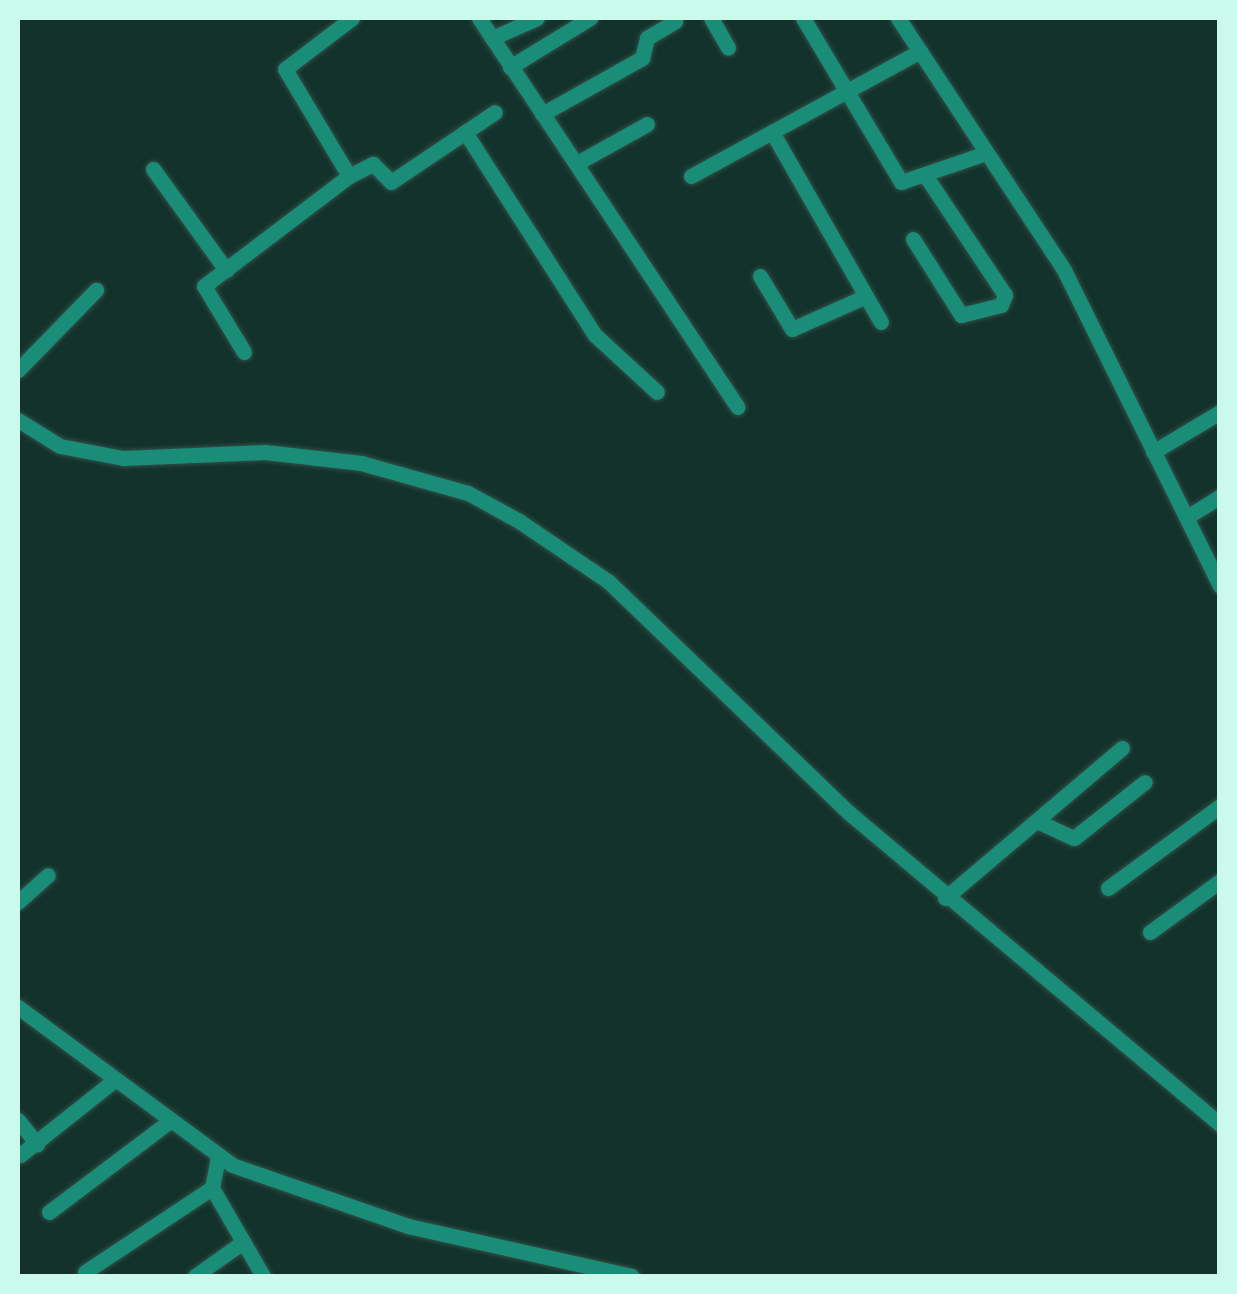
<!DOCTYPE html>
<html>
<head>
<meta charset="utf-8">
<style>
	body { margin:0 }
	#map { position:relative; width:1237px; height:1294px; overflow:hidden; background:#12322b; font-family:"DM Sans",sans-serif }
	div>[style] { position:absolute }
	.roads { filter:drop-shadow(0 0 2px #315048) drop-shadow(0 0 2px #315048) }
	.minor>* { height:15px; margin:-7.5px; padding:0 7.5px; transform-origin:7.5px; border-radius:7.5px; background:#1a8d78 }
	span { translate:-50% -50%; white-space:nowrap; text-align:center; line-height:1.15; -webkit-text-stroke:10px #12322b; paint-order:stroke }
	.frame { position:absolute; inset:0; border:20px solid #cbfaed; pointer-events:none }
</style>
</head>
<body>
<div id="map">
	<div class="roads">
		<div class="minor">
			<i style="left:352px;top:18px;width:84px;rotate:142.7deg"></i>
			<i style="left:285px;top:69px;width:125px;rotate:59.1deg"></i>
			<i style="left:349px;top:176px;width:27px;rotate:-27deg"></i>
			<i style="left:373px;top:164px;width:25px;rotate:45deg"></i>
			<i style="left:391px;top:182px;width:125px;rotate:-33.9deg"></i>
			<i style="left:479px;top:18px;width:467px;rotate:56.4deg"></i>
			<i style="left:711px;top:18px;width:34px;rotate:60deg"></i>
			<i style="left:803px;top:18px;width:191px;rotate:59.1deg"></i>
			<i style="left:901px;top:182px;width:90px;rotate:-18.8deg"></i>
			<i style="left:898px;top:18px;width:302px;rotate:56.6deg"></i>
			<i style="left:1064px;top:270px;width:352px;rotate:63.7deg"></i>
			<i style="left:492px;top:38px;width:49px;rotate:-24deg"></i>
			<i style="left:510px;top:67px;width:94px;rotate:-31.5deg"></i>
			<i style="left:542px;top:114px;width:115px;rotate:-29.2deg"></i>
			<i style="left:642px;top:58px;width:21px;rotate:-76deg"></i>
			<i style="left:647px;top:38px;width:33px;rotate:-31deg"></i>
			<i style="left:465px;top:132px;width:241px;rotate:57.4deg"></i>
			<i style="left:595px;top:335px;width:84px;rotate:42.6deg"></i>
			<i style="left:772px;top:132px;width:219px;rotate:60.2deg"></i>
			<i style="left:577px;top:163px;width:80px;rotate:-29.1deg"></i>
			<i style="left:153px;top:169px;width:125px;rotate:54.1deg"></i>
			<i style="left:691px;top:176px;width:261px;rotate:-28.6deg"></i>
			<i style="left:913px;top:239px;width:90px;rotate:57.7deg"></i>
			<i style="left:961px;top:315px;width:41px;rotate:-14deg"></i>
			<i style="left:1001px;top:305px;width:11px;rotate:-68deg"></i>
			<i style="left:1005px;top:295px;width:141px;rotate:-123.7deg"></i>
			<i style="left:760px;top:276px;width:62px;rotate:58.9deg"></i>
			<i style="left:792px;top:329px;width:81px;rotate:-24deg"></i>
			<i style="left:244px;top:352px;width:77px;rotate:-121.2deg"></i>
			<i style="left:204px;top:286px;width:182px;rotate:-37.2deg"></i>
			<i style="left:18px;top:370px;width:112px;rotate:-45.7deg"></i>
			<i style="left:18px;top:420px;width:49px;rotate:31.8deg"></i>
			<i style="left:60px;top:446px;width:64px;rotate:10.8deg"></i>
			<i style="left:123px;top:458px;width:142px;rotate:-2.4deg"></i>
			<i style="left:265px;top:452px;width:97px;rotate:6.5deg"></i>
			<i style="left:361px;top:463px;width:111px;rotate:15.7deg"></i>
			<i style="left:468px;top:493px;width:58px;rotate:28.8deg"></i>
			<i style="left:519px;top:521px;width:109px;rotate:34.1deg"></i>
			<i style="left:609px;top:582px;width:332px;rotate:43.9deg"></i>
			<i style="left:848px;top:812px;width:486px;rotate:40deg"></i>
			<i style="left:1153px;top:452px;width:78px;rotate:-30.8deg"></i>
			<i style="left:1187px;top:517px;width:39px;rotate:-32deg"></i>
			<i style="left:1039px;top:822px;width:38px;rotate:25deg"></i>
			<i style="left:1074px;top:838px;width:90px;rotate:-38.3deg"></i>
			<i style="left:1108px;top:888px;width:139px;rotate:-36.2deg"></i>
			<i style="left:945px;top:898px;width:232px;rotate:-40.3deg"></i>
			<i style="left:18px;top:902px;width:40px;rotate:-42deg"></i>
			<i style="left:1150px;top:932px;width:87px;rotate:-36.1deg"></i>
			<i style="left:18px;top:1007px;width:266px;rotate:36.4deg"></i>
			<i style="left:232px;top:1165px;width:186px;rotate:19.1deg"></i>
			<i style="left:408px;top:1226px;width:229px;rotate:12.6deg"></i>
			<i style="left:18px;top:1120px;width:31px;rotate:52deg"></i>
			<i style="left:20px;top:1155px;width:122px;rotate:-38.4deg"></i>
			<i style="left:212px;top:1188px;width:102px;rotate:59.9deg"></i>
			<i style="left:49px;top:1212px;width:153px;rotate:-37deg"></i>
			<i style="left:85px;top:1272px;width:152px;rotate:-33.5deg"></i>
			<i style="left:212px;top:1188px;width:33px;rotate:-79deg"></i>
			<i style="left:195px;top:1276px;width:59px;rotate:-35.3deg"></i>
		</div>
	</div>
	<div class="frame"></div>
</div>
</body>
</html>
